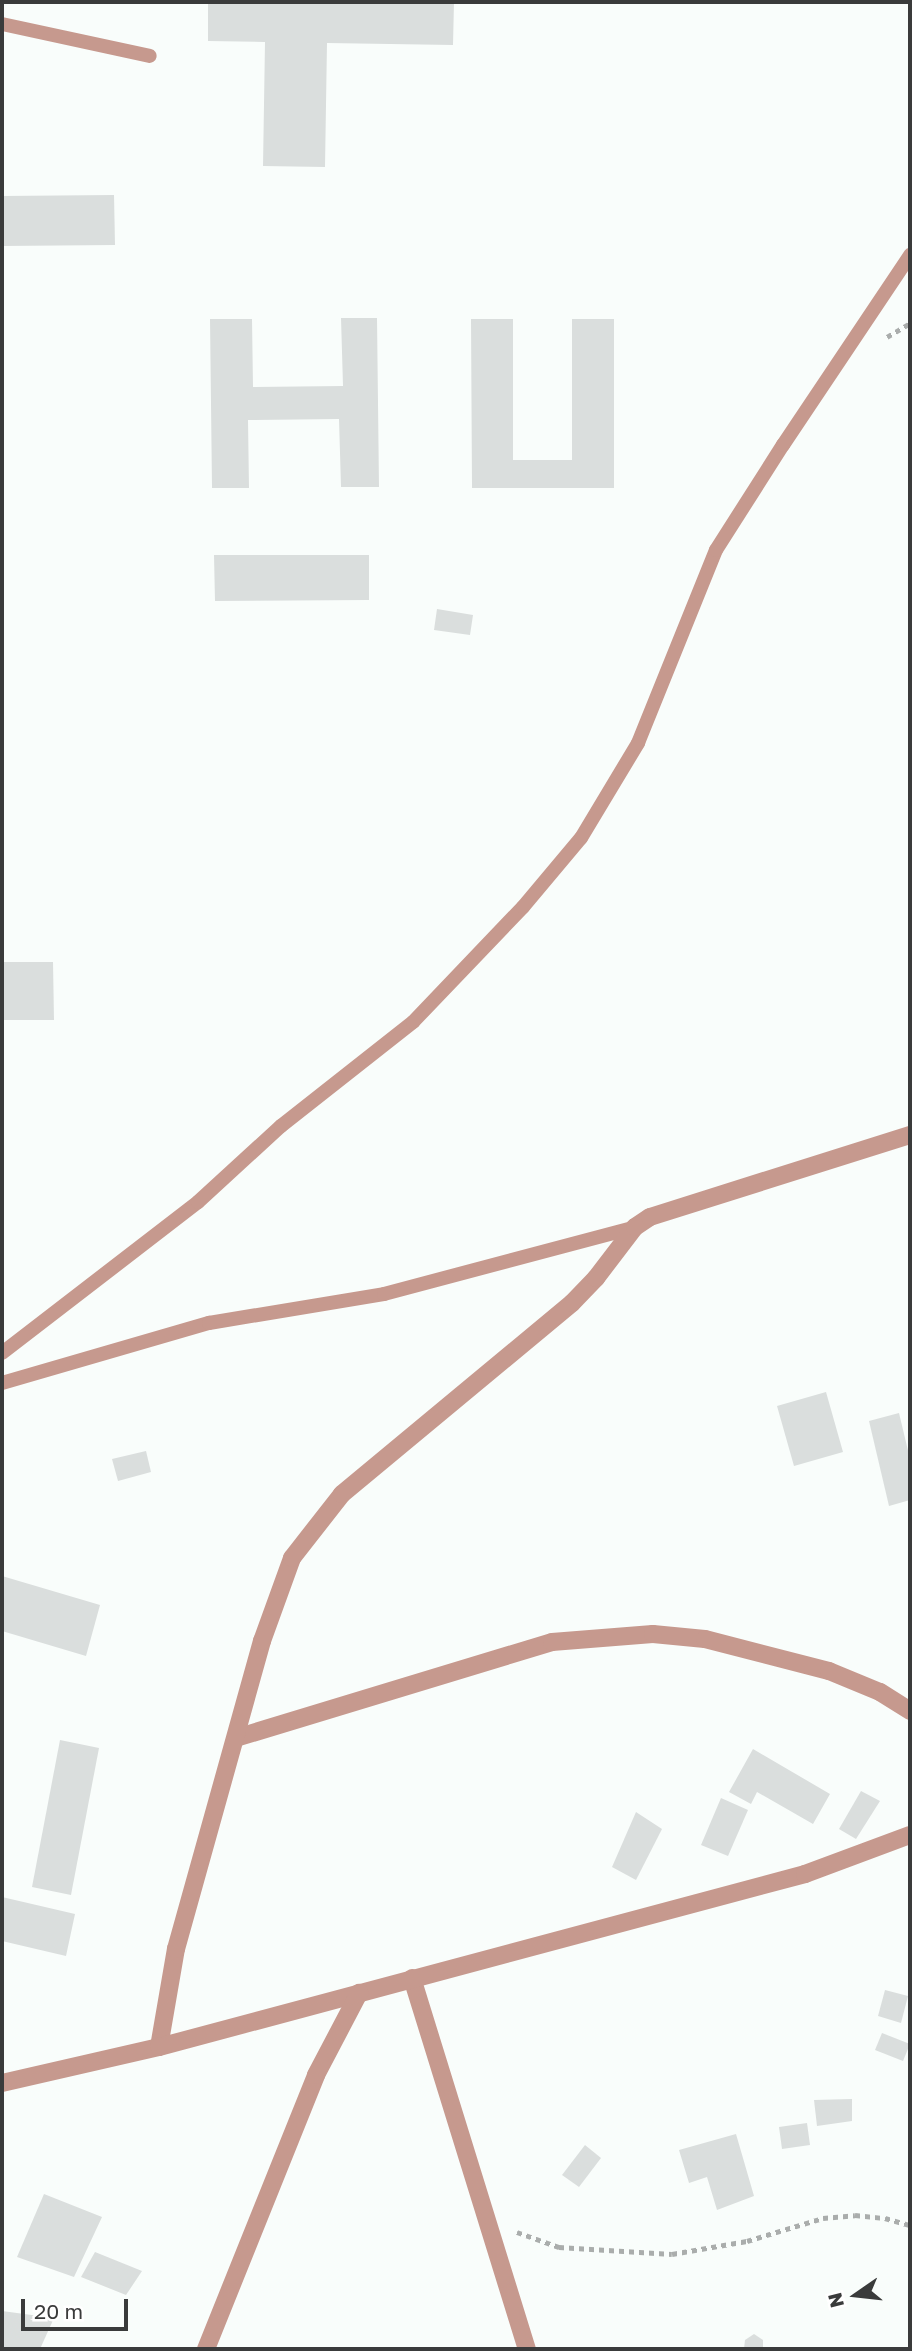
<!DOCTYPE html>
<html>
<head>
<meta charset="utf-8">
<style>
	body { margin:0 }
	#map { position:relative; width:912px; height:2351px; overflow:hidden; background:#f9fdfb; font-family:"Golos Text",sans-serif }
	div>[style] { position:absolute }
	.building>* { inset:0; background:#dadedd }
	.path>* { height:4.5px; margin-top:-2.25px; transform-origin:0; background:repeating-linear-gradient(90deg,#aaadac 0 5px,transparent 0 10px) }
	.lane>* { height:14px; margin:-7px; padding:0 7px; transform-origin:7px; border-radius:7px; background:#c6998e }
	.street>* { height:18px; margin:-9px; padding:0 9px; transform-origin:9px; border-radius:9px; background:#c6998e }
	span { translate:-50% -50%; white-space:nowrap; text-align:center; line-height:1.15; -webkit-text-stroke:7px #fff; paint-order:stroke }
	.frame { position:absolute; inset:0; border:4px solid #3a3b3b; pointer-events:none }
	.north { position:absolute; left:821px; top:2260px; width:70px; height:70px; -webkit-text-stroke:5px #fff; paint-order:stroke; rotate:256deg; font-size:19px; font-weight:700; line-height:28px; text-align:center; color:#3a3b3b }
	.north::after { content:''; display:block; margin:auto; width:24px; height:32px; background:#3a3b3b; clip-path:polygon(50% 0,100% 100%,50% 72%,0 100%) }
	.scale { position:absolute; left:21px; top:2299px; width:107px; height:32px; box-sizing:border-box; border:4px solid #3a3b3b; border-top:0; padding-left:9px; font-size:21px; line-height:24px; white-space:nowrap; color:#3a3b3b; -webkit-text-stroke:5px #fff; paint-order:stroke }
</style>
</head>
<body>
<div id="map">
	<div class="building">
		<i style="clip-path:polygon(208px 2px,454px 2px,453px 45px,327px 43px,325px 167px,263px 166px,265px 42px,208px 41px)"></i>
		<i style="clip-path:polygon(114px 195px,115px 245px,2px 246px,2px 196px)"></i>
		<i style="clip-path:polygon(341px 318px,377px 318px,379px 487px,341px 487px,339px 419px,248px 420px,249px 488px,212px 488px,210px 319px,252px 319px,253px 387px,343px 386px)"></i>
		<i style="clip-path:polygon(471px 319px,513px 319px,513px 460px,572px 460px,572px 319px,614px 319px,614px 488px,472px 488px)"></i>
		<i style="clip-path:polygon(214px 555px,369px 555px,369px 600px,215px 601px)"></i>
		<i style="clip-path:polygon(437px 609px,473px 615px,470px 635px,434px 630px)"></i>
		<i style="clip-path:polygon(2px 962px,53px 962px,54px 1020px,2px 1020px)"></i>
		<i style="clip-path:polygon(826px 1392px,843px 1452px,794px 1466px,777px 1406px)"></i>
		<i style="clip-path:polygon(899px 1413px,910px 1459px,910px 1500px,889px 1506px,869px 1421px)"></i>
		<i style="clip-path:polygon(146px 1451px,151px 1472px,118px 1481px,112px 1459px)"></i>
		<i style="clip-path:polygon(2px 1576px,100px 1605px,86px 1656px,2px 1631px)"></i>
		<i style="clip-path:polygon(60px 1740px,99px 1748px,71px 1895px,32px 1887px)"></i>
		<i style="clip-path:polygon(753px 1749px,830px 1794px,813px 1824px,757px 1792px,751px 1804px,729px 1792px)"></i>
		<i style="clip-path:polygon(861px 1791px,880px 1801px,856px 1839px,839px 1829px)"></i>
		<i style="clip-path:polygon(721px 1798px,748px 1810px,728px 1856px,701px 1845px)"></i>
		<i style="clip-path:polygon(636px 1812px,662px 1829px,636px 1880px,612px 1867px)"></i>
		<i style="clip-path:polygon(2px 1897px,75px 1914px,66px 1956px,2px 1941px)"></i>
		<i style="clip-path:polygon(885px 1990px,908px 1996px,901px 2023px,878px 2016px)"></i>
		<i style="clip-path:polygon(882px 2033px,910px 2044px,903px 2061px,875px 2050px)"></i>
		<i style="clip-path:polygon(852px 2099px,852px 2121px,817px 2126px,814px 2100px)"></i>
		<i style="clip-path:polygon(807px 2123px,810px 2145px,782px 2149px,779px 2127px)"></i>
		<i style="clip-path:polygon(736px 2134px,754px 2196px,717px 2210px,707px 2177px,689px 2183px,679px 2150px)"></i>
		<i style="clip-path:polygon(585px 2145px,601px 2158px,579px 2187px,562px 2175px)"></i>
		<i style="clip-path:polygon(44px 2194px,102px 2217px,74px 2277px,17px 2257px)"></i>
		<i style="clip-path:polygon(95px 2252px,142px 2271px,126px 2295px,81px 2277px)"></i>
		<i style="clip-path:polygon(2px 2311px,54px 2318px,40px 2349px,2px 2349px)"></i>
		<i style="clip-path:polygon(754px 2334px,763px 2340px,763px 2349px,744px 2349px,745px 2340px)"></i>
	</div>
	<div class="path">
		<i style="left:887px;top:337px;width:27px;rotate:-31deg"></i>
		<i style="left:517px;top:2232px;width:45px;rotate:19.7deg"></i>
		<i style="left:559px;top:2247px;width:113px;rotate:3.5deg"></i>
		<i style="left:672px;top:2254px;width:76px;rotate:-9.8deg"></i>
		<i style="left:747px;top:2241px;width:79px;rotate:-16.8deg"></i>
		<i style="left:823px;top:2218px;width:32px;rotate:-5deg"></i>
		<i style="left:855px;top:2215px;width:30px;rotate:6deg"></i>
		<i style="left:885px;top:2218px;width:26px;rotate:16deg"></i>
	</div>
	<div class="lane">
		<i style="left:2px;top:24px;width:151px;rotate:12.2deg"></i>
		<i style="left:2px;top:1353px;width:247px;rotate:-37.6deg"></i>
		<i style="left:198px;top:1202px;width:113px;rotate:-42.5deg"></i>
		<i style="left:281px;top:1126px;width:168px;rotate:-38.2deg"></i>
		<i style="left:413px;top:1022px;width:159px;rotate:-46.3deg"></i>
		<i style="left:523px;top:907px;width:90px;rotate:-50deg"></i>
		<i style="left:581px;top:838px;width:111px;rotate:-59deg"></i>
		<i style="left:638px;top:743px;width:208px;rotate:-68deg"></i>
		<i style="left:716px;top:550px;width:125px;rotate:-57.5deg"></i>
		<i style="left:783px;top:445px;width:229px;rotate:-56.2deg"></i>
		<i style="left:2px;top:1383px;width:216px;rotate:-16.2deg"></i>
		<i style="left:209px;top:1323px;width:177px;rotate:-9.4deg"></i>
		<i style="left:384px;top:1294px;width:260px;rotate:-14.9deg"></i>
	</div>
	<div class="street">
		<i style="left:236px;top:1738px;width:330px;rotate:-16.9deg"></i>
		<i style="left:552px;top:1642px;width:101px;rotate:-4.5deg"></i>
		<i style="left:653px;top:1634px;width:52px;rotate:5.5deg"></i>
		<i style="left:705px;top:1639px;width:128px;rotate:14.5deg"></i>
		<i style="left:829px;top:1671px;width:55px;rotate:22.4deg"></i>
		<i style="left:880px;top:1692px;width:36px;rotate:32deg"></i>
		<i style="left:412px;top:1978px;width:388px;rotate:72.8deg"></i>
		<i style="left:159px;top:2047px;width:99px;rotate:-80.2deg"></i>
		<i style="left:176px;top:1949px;width:320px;rotate:-74.4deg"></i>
		<i style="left:262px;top:1641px;width:88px;rotate:-70.1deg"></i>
		<i style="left:292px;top:1558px;width:81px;rotate:-52deg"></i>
		<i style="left:342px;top:1494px;width:299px;rotate:-39.7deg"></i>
		<i style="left:572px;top:1303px;width:35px;rotate:-46deg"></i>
		<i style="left:596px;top:1278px;width:64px;rotate:-52.6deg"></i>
		<i style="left:635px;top:1227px;width:18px;rotate:-34deg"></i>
		<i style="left:650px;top:1217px;width:273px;rotate:-17.5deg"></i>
		<i style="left:2px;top:2083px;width:161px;rotate:-12.9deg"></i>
		<i style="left:159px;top:2047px;width:669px;rotate:-14.99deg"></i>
		<i style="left:805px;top:1874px;width:112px;rotate:-20.4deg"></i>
		<i style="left:206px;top:2349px;width:295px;rotate:-68.1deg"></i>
		<i style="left:316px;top:2075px;width:93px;rotate:-62.3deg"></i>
	</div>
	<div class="frame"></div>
	<div class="north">N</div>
	<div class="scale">20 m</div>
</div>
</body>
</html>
